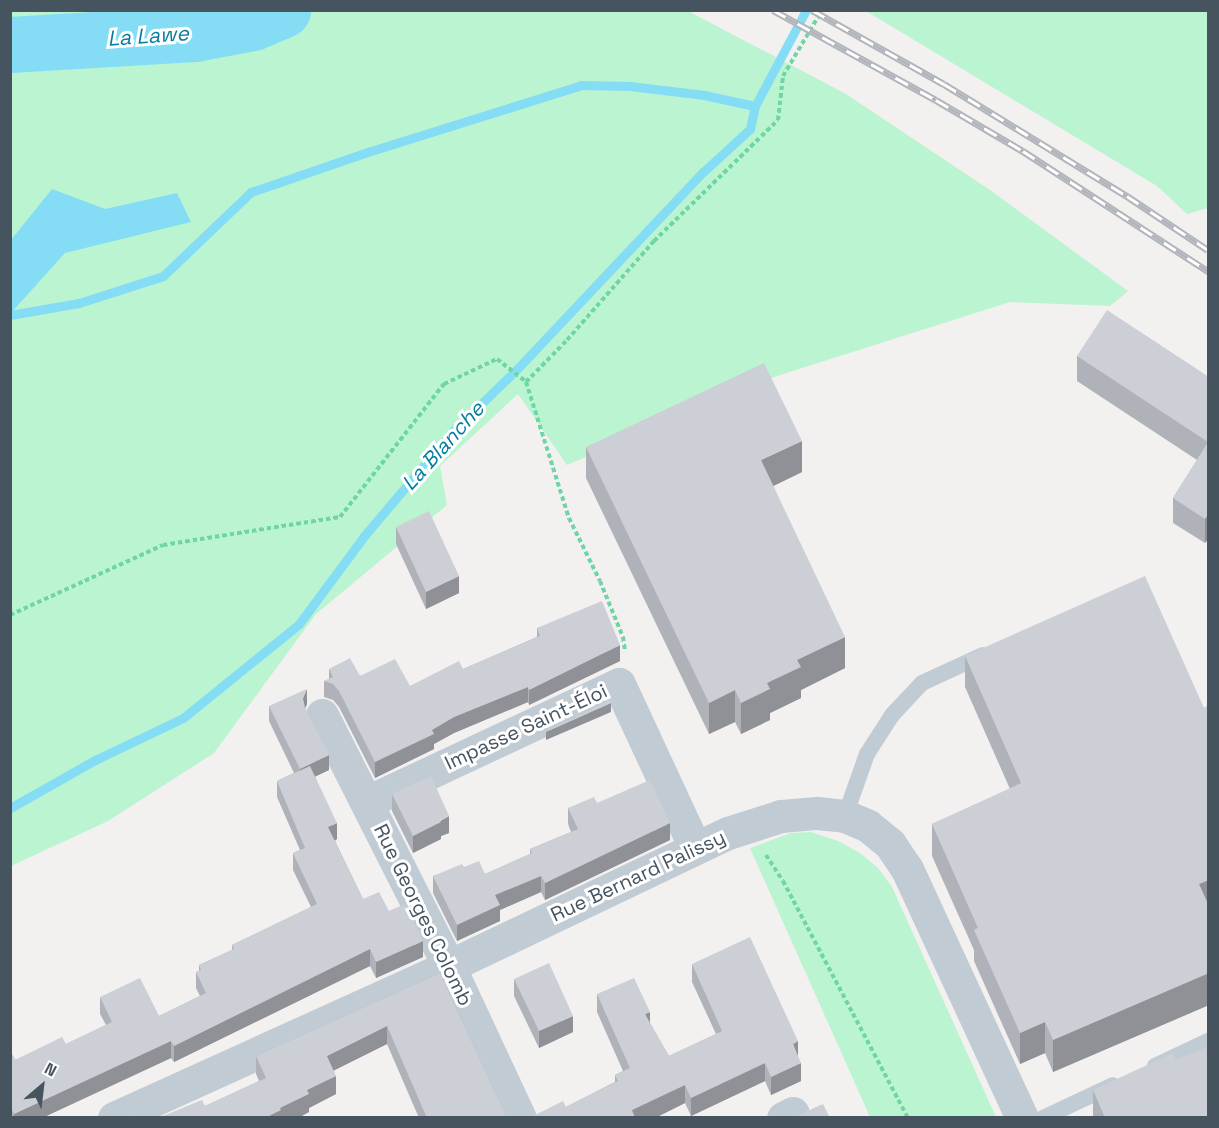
<!DOCTYPE html>
<html>
<head>
<meta charset="utf-8">
<style>
	body { margin:0 }
	#map { position:relative; width:1219px; height:1128px; overflow:hidden; background:#f3f0f0; font-family:"Space Grotesk",sans-serif }
	div>[style] { position:absolute }
	.green>* { inset:0; background:#bbf4d1 }
	.water>* { inset:0; background:#84ddf5 }
	.stream>* { height:9px; margin:-4.5px; padding:0 4.5px; transform-origin:4.5px; border-radius:4.5px; background:#84ddf5 }
	.river>* { height:56px; margin:-28px; padding:0 28px; transform-origin:28px; border-radius:28px; background:#84ddf5 }
	.path>* { height:4px; margin-top:-2px; transform-origin:0; background:repeating-linear-gradient(90deg,#70d5a4 0 4.5px,transparent 0 7.5px) }
	.service>* { height:16px; margin:-8px; padding:0 8px; transform-origin:8px; border-radius:8px; background:#c0cbd3 }
	.minor>* { height:33px; margin:-16.5px; padding:0 16.5px; transform-origin:16.5px; border-radius:16.5px; background:#c0cbd3 }
	.rail>* { height:7px; margin-top:-3.5px; transform-origin:0; background:repeating-linear-gradient(90deg,#fff 0 14px,#b2b5bb 0 28px); box-sizing:border-box; border-block:2px solid #b2b5bb }
	.wall>* { inset:0; background:#afb2b8 }
	.shaded-wall>* { inset:0; background:#8f9196 }
	.building>* { inset:0; background:#cccfd6 }
	span { translate:-50% -50%; white-space:nowrap; text-align:center; line-height:1.15; -webkit-text-stroke:6px #fff; paint-order:stroke }
	.street-label { font-size:20px; color:#465460 }
	.water-label { font-size:21px; color:#037ea0; font-style:italic }
	.frame { position:absolute; inset:0; border:12px solid #465460; pointer-events:none }
	.north { position:absolute; left:12px; top:1056px; width:60px; height:60px; -webkit-text-stroke:4px #fff; paint-order:stroke; rotate:28deg; font-size:16px; font-weight:700; line-height:24px; text-align:center; color:#465460 }
	.north::after { content:''; display:block; margin:auto; width:21px; height:27px; background:#465460; clip-path:polygon(50% 0,100% 100%,50% 72%,0 100%) }
</style>
</head>
<body>
<div id="map">
	<div class="green">
		<i style="clip-path:polygon(10px 11px,688px 11px,846px 94px,990px 190px,1128px 291px,1110px 306px,1010px 302px,777px 376px,567px 465px,518px 394px,440px 466px,447px 505px,316px 614px,214px 753px,108px 821px,11px 866px)"></i>
		<i style="clip-path:polygon(866px 11px,1208px 11px,1208px 208px,1187px 214px,1157px 186px)"></i>
		<i style="clip-path:polygon(811px 832px,838px 841px,860px 853px,878px 868px,892px 887px,996px 1117px,870px 1117px,750px 848px,791px 833px)"></i>
	</div>
	<div class="water">
		<i style="clip-path:polygon(52px 189px,105px 209px,177px 193px,191px 222px,65px 253px,11px 313px,11px 240px)"></i>
	</div>
	<div class="stream">
		<i style="left:10px;top:315px;width:70px;rotate:-9.9deg"></i>
		<i style="left:79px;top:303px;width:88px;rotate:-17.8deg"></i>
		<i style="left:163px;top:276px;width:122px;rotate:-43.7deg"></i>
		<i style="left:251px;top:192px;width:127px;rotate:-18.9deg"></i>
		<i style="left:371px;top:151px;width:220px;rotate:-17.4deg"></i>
		<i style="left:581px;top:85px;width:49px;rotate:1.2deg"></i>
		<i style="left:630px;top:86px;width:75px;rotate:6.9deg"></i>
		<i style="left:704px;top:95px;width:52px;rotate:12.2deg"></i>
		<i style="left:10px;top:808px;width:98px;rotate:-29.5deg"></i>
		<i style="left:95px;top:760px;width:98px;rotate:-25.5deg"></i>
		<i style="left:183px;top:718px;width:149px;rotate:-39deg"></i>
		<i style="left:299px;top:624px;width:109px;rotate:-53.5deg"></i>
		<i style="left:364px;top:536px;width:139px;rotate:-49.7deg"></i>
		<i style="left:454px;top:430px;width:89px;rotate:-44.1deg"></i>
		<i style="left:518px;top:368px;width:270px;rotate:-46.7deg"></i>
		<i style="left:703px;top:172px;width:64px;rotate:-42.5deg"></i>
		<i style="left:750px;top:129px;width:24px;rotate:-78deg"></i>
		<i style="left:755px;top:106px;width:109px;rotate:-62deg"></i>
	</div>
	<div class="river">
		<i style="left:10px;top:45px;width:185px;rotate:-3.4deg"></i>
		<i style="left:195px;top:34px;width:59px;rotate:-10.7deg"></i>
		<i style="left:253px;top:23px;width:33px;rotate:-23deg"></i>
	</div>
	<div class="path">
		<i style="left:526px;top:382px;width:59px;rotate:-45.7deg"></i>
		<i style="left:567px;top:340px;width:132px;rotate:-48.7deg"></i>
		<i style="left:654px;top:241px;width:173px;rotate:-44.3deg"></i>
		<i style="left:778px;top:120px;width:44px;rotate:-83.5deg"></i>
		<i style="left:783px;top:76px;width:77px;rotate:-59.4deg"></i>
		<i style="left:10px;top:615px;width:168px;rotate:-24.6deg"></i>
		<i style="left:163px;top:545px;width:179px;rotate:-9deg"></i>
		<i style="left:340px;top:517px;width:169px;rotate:-52deg"></i>
		<i style="left:444px;top:384px;width:59px;rotate:-25.3deg"></i>
		<i style="left:497px;top:359px;width:37px;rotate:38deg"></i>
		<i style="left:526px;top:382px;width:143px;rotate:72.5deg"></i>
		<i style="left:569px;top:518px;width:70px;rotate:63.8deg"></i>
		<i style="left:600px;top:581px;width:61px;rotate:67.7deg"></i>
		<i style="left:623px;top:637px;width:15px;rotate:82deg"></i>
		<i style="left:766px;top:855px;width:31px;rotate:57deg"></i>
		<i style="left:783px;top:881px;width:268px;rotate:62.2deg"></i>
	</div>
	<div class="service">
		<i style="left:845px;top:816px;width:66px;rotate:-70.5deg"></i>
		<i style="left:867px;top:754px;width:46px;rotate:-57.3deg"></i>
		<i style="left:892px;top:715px;width:44px;rotate:-46.8deg"></i>
		<i style="left:922px;top:683px;width:67px;rotate:-24.7deg"></i>
		<i style="left:1155px;top:1066px;width:59px;rotate:-25.3deg"></i>
		<i style="left:1043px;top:1118px;width:77px;rotate:-25.2deg"></i>
	</div>
	<div class="minor">
		<i style="left:322px;top:715px;width:281px;rotate:63.2deg"></i>
		<i style="left:449px;top:966px;width:168px;rotate:65deg"></i>
		<i style="left:367px;top:802px;width:278px;rotate:-25.1deg"></i>
		<i style="left:619px;top:684px;width:181px;rotate:65.1deg"></i>
		<i style="left:114px;top:1118px;width:368px;rotate:-24.4deg"></i>
		<i style="left:449px;top:966px;width:309px;rotate:-25.5deg"></i>
		<i style="left:728px;top:833px;width:56px;rotate:-17.8deg"></i>
		<i style="left:781px;top:816px;width:36px;rotate:-5deg"></i>
		<i style="left:817px;top:813px;width:28px;rotate:6deg"></i>
		<i style="left:845px;top:816px;width:25px;rotate:23deg"></i>
		<i style="left:868px;top:826px;width:28px;rotate:39deg"></i>
		<i style="left:890px;top:844px;width:30px;rotate:56deg"></i>
		<i style="left:907px;top:869px;width:274px;rotate:65.2deg"></i>
		<i style="left:783px;top:1118px;width:11px;rotate:-27deg"></i>
	</div>
	<div class="rail">
		<i style="left:773px;top:10px;width:186px;rotate:28.9deg"></i>
		<i style="left:936px;top:100px;width:101px;rotate:30.4deg"></i>
		<i style="left:1023px;top:151px;width:221px;rotate:33deg"></i>
		<i style="left:812px;top:10px;width:151px;rotate:29.3deg"></i>
		<i style="left:944px;top:84px;width:215px;rotate:31.5deg"></i>
		<i style="left:1127px;top:196px;width:97px;rotate:33.7deg"></i>
	</div>
	<div class="wall">
		<i style="clip-path:polygon(1077px 356px,1209px 377px,1209px 538px,1205px 543px,1173px 523px,1173px 498px,1197px 460px,1077px 381px)"></i>
		<i style="clip-path:polygon(586px 447px,802px 472px,773px 486px,845px 668px,801px 690px,801px 698px,770px 713px,770px 720px,741px 734px,735px 722px,709px 734px,586px 478px)"></i>
		<i style="clip-path:polygon(396px 527px,459px 593px,426px 609px,396px 544px)"></i>
		<i style="clip-path:polygon(537px 628px,620px 661px,529px 705px,528px 702px,454px 733px,434px 744px,434px 749px,375px 778px,339px 707px,333px 700px,324px 697px,324px 681px,329px 679px,329px 669px,410px 686px,463px 669px,537px 637px)"></i>
		<i style="clip-path:polygon(965px 656px,1204px 708px,1209px 705px,1209px 1005px,1053px 1072px,1045px 1053px,1020px 1064px,974px 961px,974px 950px,932px 856px,932px 824px,1010px 789px,965px 687px)"></i>
		<i style="clip-path:polygon(307px 704px,305px 708px,329px 770px,315px 776px,337px 839px,335px 841px,363px 899px,389px 911px,423px 957px,376px 978px,370px 966px,174px 1062px,171px 1058px,42px 1118px,10px 1118px,10px 1050px,15px 1060px,66px 1044px,106px 1025px,100px 1014px,100px 997px,159px 1016px,200px 996px,196px 988px,196px 972px,199px 971px,199px 965px,232px 950px,232px 945px,311px 907px,293px 870px,293px 853px,300px 850px,277px 797px,277px 781px,294px 773px,269px 721px,269px 706px)"></i>
		<i style="clip-path:polygon(392px 794px,449px 833px,441px 836px,441px 839px,413px 853px,392px 811px)"></i>
		<i style="clip-path:polygon(597px 803px,670px 840px,545px 900px,541px 892px,500px 910px,500px 921px,457px 941px,433px 893px,433px 876px,464px 867px,485px 874px,530px 854px,530px 849px,571px 832px,568px 824px,568px 808px)"></i>
		<i style="clip-path:polygon(692px 964px,798px 1057px,801px 1081px,771px 1095px,765px 1081px,691px 1116px,685px 1103px,655px 1118px,529px 1118px,566px 1107px,615px 1082px,615px 1075px,623px 1071px,597px 1012px,597px 994px,650px 1023px,669px 1056px,716px 1034px,692px 982px)"></i>
		<i style="clip-path:polygon(440px 973px,507px 1118px,419px 1118px,387px 1044px,334px 1070px,336px 1094px,309px 1108px,309px 1112px,298px 1118px,158px 1118px,205px 1106px,259px 1081px,256px 1074px,256px 1056px)"></i>
		<i style="clip-path:polygon(514px 979px,573px 1032px,539px 1048px,514px 996px)"></i>
		<i style="clip-path:polygon(1176px 1060px,1209px 1118px,1094px 1118px,1093px 1115px,1093px 1090px)"></i>
	</div>
	<div class="shaded-wall">
		<i style="clip-path:polygon(802px 441px,802px 472px,761px 492px,761px 460px)"></i>
		<i style="clip-path:polygon(1209px 513px,1209px 538px,1205px 543px,1205px 519px)"></i>
		<i style="clip-path:polygon(459px 576px,459px 593px,426px 609px,426px 592px)"></i>
		<i style="clip-path:polygon(845px 637px,845px 668px,801px 690px,801px 698px,770px 713px,770px 720px,741px 734px,741px 703px,797px 660px)"></i>
		<i style="clip-path:polygon(620px 645px,620px 661px,529px 705px,529px 690px)"></i>
		<i style="clip-path:polygon(528px 687px,528px 702px,454px 733px,434px 744px,434px 749px,375px 778px,375px 762px,454px 717px)"></i>
		<i style="clip-path:polygon(307px 689px,307px 704px,303px 713px,303px 698px)"></i>
		<i style="clip-path:polygon(735px 690px,735px 722px,709px 734px,709px 703px)"></i>
		<i style="clip-path:polygon(611px 703px,611px 712px,546px 740px,546px 732px)"></i>
		<i style="clip-path:polygon(329px 755px,329px 770px,300px 784px,300px 769px)"></i>
		<i style="clip-path:polygon(449px 816px,449px 833px,441px 836px,441px 839px,413px 853px,413px 836px)"></i>
		<i style="clip-path:polygon(337px 823px,337px 839px,328px 844px,328px 827px)"></i>
		<i style="clip-path:polygon(670px 823px,670px 840px,545px 900px,545px 883px)"></i>
		<i style="clip-path:polygon(541px 876px,541px 892px,500px 910px,500px 921px,457px 941px,457px 925px,495px 895px)"></i>
		<i style="clip-path:polygon(1209px 880px,1209px 912px,1199px 884px)"></i>
		<i style="clip-path:polygon(423px 941px,423px 957px,376px 978px,376px 962px)"></i>
		<i style="clip-path:polygon(370px 949px,370px 966px,174px 1062px,174px 1046px)"></i>
		<i style="clip-path:polygon(1209px 973px,1209px 1005px,1053px 1072px,1053px 1040px)"></i>
		<i style="clip-path:polygon(650px 1012px,650px 1030px,645px 1014px)"></i>
		<i style="clip-path:polygon(573px 1016px,573px 1032px,539px 1048px,539px 1031px)"></i>
		<i style="clip-path:polygon(1045px 1022px,1045px 1053px,1020px 1064px,1020px 1033px)"></i>
		<i style="clip-path:polygon(387px 1026px,387px 1044px,327px 1074px,327px 1056px)"></i>
		<i style="clip-path:polygon(171px 1041px,171px 1058px,42px 1118px,14px 1118px,14px 1114px)"></i>
		<i style="clip-path:polygon(798px 1041px,798px 1059px,793px 1044px)"></i>
		<i style="clip-path:polygon(765px 1063px,765px 1081px,691px 1116px,691px 1098px)"></i>
		<i style="clip-path:polygon(801px 1063px,801px 1081px,771px 1095px,771px 1077px)"></i>
		<i style="clip-path:polygon(336px 1076px,336px 1094px,309px 1108px,309px 1112px,298px 1118px,265px 1118px,307px 1090px)"></i>
		<i style="clip-path:polygon(685px 1085px,685px 1103px,655px 1118px,632px 1118px,632px 1110px)"></i>
	</div>
	<div class="building">
		<i style="clip-path:polygon(1107px 310px,1209px 377px,1209px 513px,1205px 519px,1173px 498px,1208px 442px,1077px 356px)"></i>
		<i style="clip-path:polygon(764px 363px,802px 441px,761px 460px,845px 637px,797px 660px,801px 667px,767px 683px,770px 689px,741px 703px,735px 690px,709px 703px,586px 447px)"></i>
		<i style="clip-path:polygon(429px 511px,459px 576px,426px 592px,396px 527px)"></i>
		<i style="clip-path:polygon(1145px 576px,1204px 708px,1209px 705px,1209px 880px,1199px 884px,1209px 906px,1209px 973px,1053px 1040px,1045px 1022px,1020px 1033px,974px 930px,978px 928px,932px 824px,1021px 783px,965px 656px)"></i>
		<i style="clip-path:polygon(602px 601px,620px 645px,529px 690px,528px 687px,454px 717px,432px 730px,434px 734px,375px 762px,339px 691px,333px 684px,324px 681px,333px 677px,329px 669px,350px 658px,360px 676px,395px 659px,410px 686px,459px 661px,463px 669px,540px 636px,537px 628px)"></i>
		<i style="clip-path:polygon(307px 689px,303px 698px,305px 708px,329px 755px,300px 769px,269px 706px)"></i>
		<i style="clip-path:polygon(610px 700px,611px 703px,546px 732px)"></i>
		<i style="clip-path:polygon(310px 766px,337px 823px,328px 827px,363px 899px,379px 892px,389px 911px,405px 904px,423px 941px,376px 962px,370px 949px,174px 1046px,171px 1041px,14px 1114px,10px 1106px,10px 1050px,15px 1060px,62px 1037px,66px 1044px,112px 1022px,100px 997px,140px 978px,159px 1016px,206px 993px,196px 972px,201px 970px,199px 965px,234px 949px,232px 945px,317px 904px,293px 853px,305px 848px,277px 781px)"></i>
		<i style="clip-path:polygon(431px 776px,449px 816px,440px 820px,441px 822px,413px 836px,392px 794px)"></i>
		<i style="clip-path:polygon(650px 780px,670px 823px,545px 883px,541px 876px,495px 895px,500px 905px,457px 925px,433px 876px,462px 864px,464px 867px,479px 861px,485px 874px,532px 853px,530px 849px,578px 829px,568px 808px,594px 797px,597px 803px)"></i>
		<i style="clip-path:polygon(750px 937px,798px 1041px,793px 1044px,801px 1063px,771px 1077px,765px 1063px,691px 1098px,685px 1085px,632px 1110px,635px 1118px,529px 1118px,563px 1101px,566px 1107px,618px 1081px,615px 1075px,630px 1068px,597px 994px,634px 978px,650px 1012px,645px 1014px,669px 1056px,722px 1031px,692px 964px)"></i>
		<i style="clip-path:polygon(549px 963px,573px 1016px,539px 1031px,514px 979px)"></i>
		<i style="clip-path:polygon(440px 973px,507px 1118px,427px 1118px,387px 1026px,327px 1056px,336px 1076px,307px 1090px,309px 1094px,280px 1108px,281px 1110px,265px 1118px,158px 1118px,202px 1100px,205px 1106px,266px 1078px,256px 1056px)"></i>
		<i style="clip-path:polygon(1209px 1046px,1209px 1118px,1105px 1118px,1093px 1090px,1173px 1053px,1176px 1060px)"></i>
		<i style="clip-path:polygon(823px 1104px,830px 1118px,794px 1118px,794px 1117px)"></i>
		<i style="clip-path:polygon(130px 1114px,132px 1118px,123px 1118px)"></i>
	</div>
	<div class="street-label">
		<span style="left:526px;top:727px;rotate:-25deg">Impasse Saint-Éloi</span>
		<span style="left:638px;top:876px;rotate:-25deg">Rue Bernard Palissy</span>
		<span style="left:423px;top:915px;rotate:64deg">Rue Georges Colomb</span>
	</div>
	<div class="water-label">
		<span style="left:148px;top:36px;rotate:-4deg">La Lawe</span>
		<span style="left:443px;top:446px;rotate:-48deg">La Blanche</span>
	</div>
	<div class="frame"></div>
	<div class="north">N</div>
</div>
</body>
</html>
